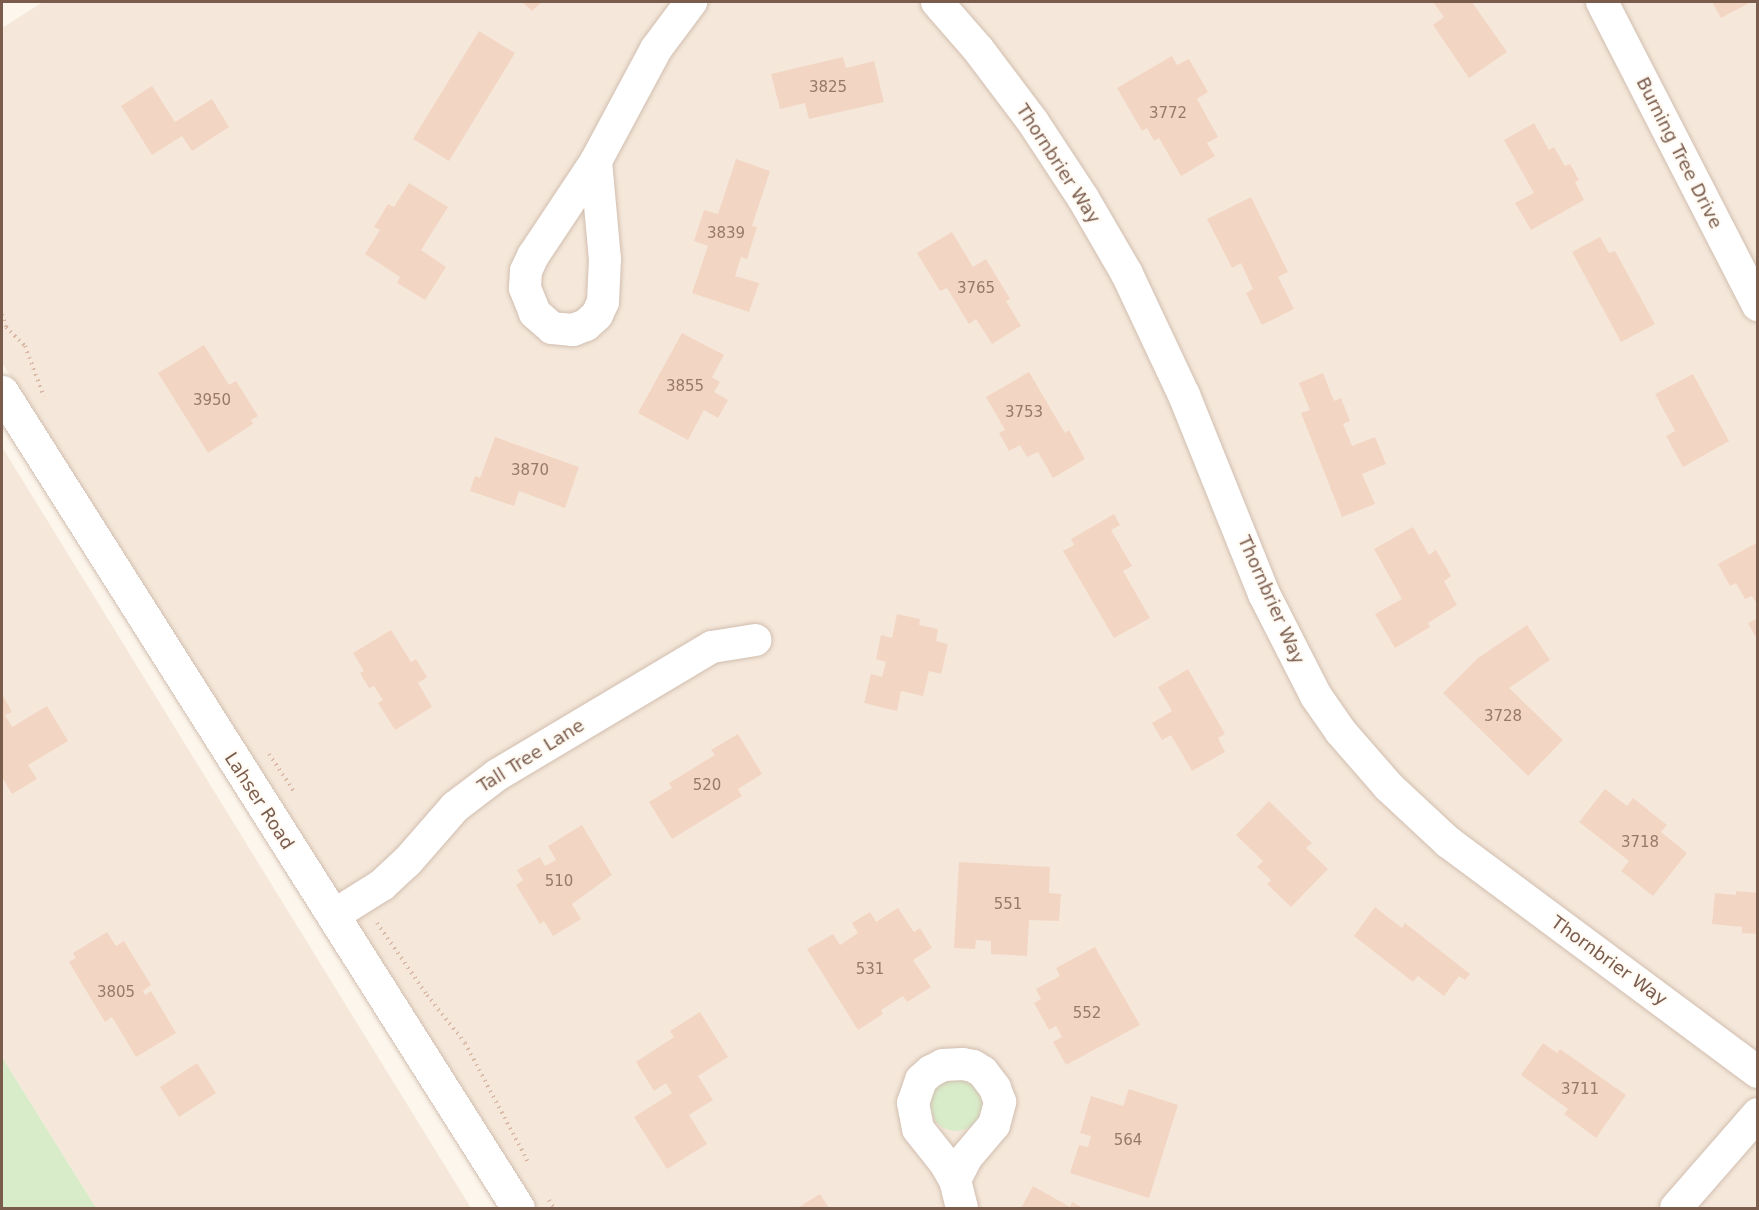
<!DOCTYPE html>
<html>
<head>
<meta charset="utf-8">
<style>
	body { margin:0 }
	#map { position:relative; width:1759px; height:1210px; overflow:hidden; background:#fdf6ec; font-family:"DejaVu Sans",sans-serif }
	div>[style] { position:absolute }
	.residential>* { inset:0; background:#f5e8da }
	.green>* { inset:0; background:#d8ecc9 }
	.round { border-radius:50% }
	.building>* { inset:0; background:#f3d5c3 }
	.path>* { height:4px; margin-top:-2px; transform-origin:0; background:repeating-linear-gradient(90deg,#d9b8a5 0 1.5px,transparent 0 6px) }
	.roads { filter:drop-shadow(0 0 2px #d1beb0) drop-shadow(0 0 2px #d1beb0) }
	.street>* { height:32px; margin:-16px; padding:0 16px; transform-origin:16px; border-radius:16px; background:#fff }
	.secondary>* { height:33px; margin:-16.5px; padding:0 16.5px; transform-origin:16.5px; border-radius:16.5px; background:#fff }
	span { translate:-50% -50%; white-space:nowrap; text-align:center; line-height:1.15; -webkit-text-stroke:4.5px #fffaf3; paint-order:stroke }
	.number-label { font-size:15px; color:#987a6a }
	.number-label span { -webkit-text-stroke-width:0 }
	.street-label { font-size:18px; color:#7a5c4d }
	.frame { position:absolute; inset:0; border:3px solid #7a5c4d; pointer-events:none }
</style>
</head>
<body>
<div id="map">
	<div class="residential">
		<i style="clip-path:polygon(43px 2px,1757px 2px,1757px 1208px,532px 1208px,2px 363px,2px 28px)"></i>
		<i style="clip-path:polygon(2px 447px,471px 1208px,96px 1208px,2px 1057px)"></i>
	</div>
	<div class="green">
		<i style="clip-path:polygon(2px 1057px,96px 1208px,2px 1208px)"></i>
		<i class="round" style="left:930px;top:1079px;width:52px;height:52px"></i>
	</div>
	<div class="building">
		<i style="clip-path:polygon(522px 2px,542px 2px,532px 11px)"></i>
		<i style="clip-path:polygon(1433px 2px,1472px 2px,1507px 52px,1469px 78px,1433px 25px,1444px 17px)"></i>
		<i style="clip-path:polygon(1712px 2px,1751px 2px,1721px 18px)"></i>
		<i style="clip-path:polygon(479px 31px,515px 53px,449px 161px,413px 139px)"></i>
		<i style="clip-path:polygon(1172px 56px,1177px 65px,1189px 59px,1208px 92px,1197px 99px,1218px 137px,1207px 143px,1215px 156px,1181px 176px,1159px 138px,1154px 141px,1147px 128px,1142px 131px,1117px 88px)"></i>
		<i style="clip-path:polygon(843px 57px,846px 68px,874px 61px,884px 102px,809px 119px,805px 103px,780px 109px,771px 74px)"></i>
		<i style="clip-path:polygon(152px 86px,175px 122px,212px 99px,229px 127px,192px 151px,182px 136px,152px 155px,121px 106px)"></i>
		<i style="clip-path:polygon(1534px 123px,1549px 150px,1554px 147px,1565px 166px,1570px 164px,1579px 180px,1575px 182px,1584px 200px,1531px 230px,1515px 203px,1534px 193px,1504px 140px)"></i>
		<i style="clip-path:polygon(736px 159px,770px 171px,752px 226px,757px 227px,747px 259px,741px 257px,735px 276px,759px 283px,749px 312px,692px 293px,708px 246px,694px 241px,704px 210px,718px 214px)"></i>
		<i style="clip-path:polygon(409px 183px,448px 207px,421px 250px,446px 267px,425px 300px,397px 283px,400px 277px,365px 254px,380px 230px,374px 227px,388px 204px,394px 207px)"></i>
		<i style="clip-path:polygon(1251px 197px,1288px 272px,1278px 277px,1294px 309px,1262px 325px,1246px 293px,1253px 289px,1241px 263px,1232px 268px,1207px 219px)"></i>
		<i style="clip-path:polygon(952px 232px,973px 267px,986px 259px,1010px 299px,1006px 301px,1021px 326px,992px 344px,976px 319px,969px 324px,947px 288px,940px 291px,917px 253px)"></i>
		<i style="clip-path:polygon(1600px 237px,1609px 253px,1615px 251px,1655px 324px,1621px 342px,1572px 252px)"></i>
		<i style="clip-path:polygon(682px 333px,724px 355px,712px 377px,720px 382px,714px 392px,728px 400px,718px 418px,704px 410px,688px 440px,638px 413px)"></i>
		<i style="clip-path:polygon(204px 345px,229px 385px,236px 381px,258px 416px,251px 420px,253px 424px,208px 453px,158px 373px)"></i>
		<i style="clip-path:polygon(1029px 372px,1065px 433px,1069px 430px,1085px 459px,1053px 478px,1038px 452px,1027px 457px,1020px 445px,1009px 451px,999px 433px,1005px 430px,986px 397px)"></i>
		<i style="clip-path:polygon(1323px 373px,1334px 401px,1341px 398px,1350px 421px,1343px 424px,1352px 446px,1375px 437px,1386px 464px,1362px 474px,1375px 504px,1342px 517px,1301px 413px,1310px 410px,1299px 383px)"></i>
		<i style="clip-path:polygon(1693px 374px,1729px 441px,1683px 467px,1666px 436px,1675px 431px,1655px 394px)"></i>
		<i style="clip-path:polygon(495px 437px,579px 467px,565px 508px,519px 491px,514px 506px,470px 491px,475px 476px,480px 478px)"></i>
		<i style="clip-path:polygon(1114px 514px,1120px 525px,1111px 530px,1132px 566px,1123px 571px,1150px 618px,1114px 638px,1063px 551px,1074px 545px,1071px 539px)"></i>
		<i style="clip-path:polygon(1413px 527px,1429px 555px,1436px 550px,1451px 576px,1444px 581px,1457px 605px,1428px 623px,1430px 627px,1395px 648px,1375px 614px,1402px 599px,1374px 549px)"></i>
		<i style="clip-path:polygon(1758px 542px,1758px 606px,1752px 596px,1745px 599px,1736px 583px,1730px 586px,1718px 564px)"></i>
		<i style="clip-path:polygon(897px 614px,920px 619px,919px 625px,938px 629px,936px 641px,948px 644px,941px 674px,929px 671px,923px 696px,901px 691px,897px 711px,864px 703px,871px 674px,882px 677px,886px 662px,876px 659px,881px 635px,892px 638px)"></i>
		<i style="clip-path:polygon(1758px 618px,1758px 641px,1748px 623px)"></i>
		<i style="clip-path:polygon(1527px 625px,1550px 660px,1509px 688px,1563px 740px,1528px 776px,1443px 693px,1478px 658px)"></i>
		<i style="clip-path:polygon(391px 630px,411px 662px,416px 659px,427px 677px,418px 683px,432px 707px,395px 730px,378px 703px,383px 700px,374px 686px,369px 688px,360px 673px,364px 671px,353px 653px)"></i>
		<i style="clip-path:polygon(1188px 669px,1225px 734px,1218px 738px,1225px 752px,1192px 771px,1171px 735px,1162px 740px,1152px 723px,1172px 711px,1158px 687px)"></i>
		<i style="clip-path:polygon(2px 694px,12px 712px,5px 715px,12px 727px,47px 706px,68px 741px,28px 765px,37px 779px,12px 794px,2px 777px)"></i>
		<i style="clip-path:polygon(738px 734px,762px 774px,738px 789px,742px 796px,672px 839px,649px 802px,672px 788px,669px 783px,715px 755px,711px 750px)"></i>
		<i style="clip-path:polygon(1605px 789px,1627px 806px,1633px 798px,1667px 825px,1661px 832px,1687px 853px,1653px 896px,1621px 871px,1629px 861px,1579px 822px)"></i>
		<i style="clip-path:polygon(1269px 801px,1312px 843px,1306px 848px,1328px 869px,1291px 907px,1267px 884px,1271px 880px,1257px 867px,1263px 861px,1236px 835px)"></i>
		<i style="clip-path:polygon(582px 825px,612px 875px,572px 904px,581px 919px,553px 936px,544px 921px,540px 924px,516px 885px,523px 880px,517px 870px,540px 857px,545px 866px,556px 860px,548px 846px)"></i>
		<i style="clip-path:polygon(959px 862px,1050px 867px,1049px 893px,1061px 894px,1059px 921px,1029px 920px,1027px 956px,991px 954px,991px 941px,976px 940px,975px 949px,954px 948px)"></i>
		<i style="clip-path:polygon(1736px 891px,1758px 893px,1758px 934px,1742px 933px,1742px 927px,1712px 924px,1715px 893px,1736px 895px)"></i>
		<i style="clip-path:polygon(1375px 907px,1402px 928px,1405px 923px,1470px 974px,1465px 980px,1459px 976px,1444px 996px,1418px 976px,1413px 982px,1354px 936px)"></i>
		<i style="clip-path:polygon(898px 908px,914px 932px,920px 928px,932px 948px,913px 960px,931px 987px,907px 1002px,903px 996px,881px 1010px,883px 1014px,858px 1030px,807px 949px,833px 934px,840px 945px,858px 933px,852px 923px,870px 912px,876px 922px)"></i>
		<i style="clip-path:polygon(107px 932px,116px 946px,124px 941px,151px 985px,143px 991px,145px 995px,151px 991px,176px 1033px,136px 1057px,112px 1017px,105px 1022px,69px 962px,76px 958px,73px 953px)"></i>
		<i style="clip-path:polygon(1095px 947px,1140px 1025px,1066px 1065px,1053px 1042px,1062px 1037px,1056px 1026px,1049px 1030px,1034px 1003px,1041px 999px,1036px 989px,1060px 976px,1056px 968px)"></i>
		<i style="clip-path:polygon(700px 1012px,728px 1057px,698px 1076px,713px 1100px,689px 1115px,707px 1144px,667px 1169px,634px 1117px,672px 1093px,666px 1083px,654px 1091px,636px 1062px,674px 1037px,670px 1031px)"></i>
		<i style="clip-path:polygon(1543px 1043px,1557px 1053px,1560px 1049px,1626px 1095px,1596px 1138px,1564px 1114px,1568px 1109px,1521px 1075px)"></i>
		<i style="clip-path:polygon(197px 1063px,216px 1093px,179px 1117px,160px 1087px)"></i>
		<i style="clip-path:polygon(1129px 1089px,1178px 1105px,1149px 1198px,1070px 1173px,1079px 1145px,1088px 1147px,1091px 1136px,1080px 1133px,1091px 1096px,1123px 1106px)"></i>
		<i style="clip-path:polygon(1033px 1186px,1070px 1207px,1072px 1202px,1083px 1208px,1021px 1208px)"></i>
		<i style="clip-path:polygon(820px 1194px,829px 1208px,797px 1208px)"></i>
	</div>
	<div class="path">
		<i style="left:2px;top:314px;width:14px;rotate:73deg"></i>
		<i style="left:6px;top:327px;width:27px;rotate:45deg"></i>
		<i style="left:25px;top:346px;width:54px;rotate:69.6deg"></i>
		<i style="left:269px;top:754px;width:47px;rotate:56.3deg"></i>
		<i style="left:377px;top:923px;width:88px;rotate:55.2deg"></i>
		<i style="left:427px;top:995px;width:61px;rotate:51.6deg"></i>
		<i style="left:465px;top:1043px;width:135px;rotate:62.1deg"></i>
		<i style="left:549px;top:1200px;width:9px;rotate:58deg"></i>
	</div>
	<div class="roads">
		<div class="street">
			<i style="left:937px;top:2px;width:62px;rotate:48.9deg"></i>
			<i style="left:978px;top:49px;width:91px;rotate:53deg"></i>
			<i style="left:1033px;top:122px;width:91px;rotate:56.7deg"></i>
			<i style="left:1083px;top:198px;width:88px;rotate:59.9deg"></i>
			<i style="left:1127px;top:274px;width:134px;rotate:64.8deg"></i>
			<i style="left:1184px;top:395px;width:214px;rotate:68.1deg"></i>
			<i style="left:1264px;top:594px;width:114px;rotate:63deg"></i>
			<i style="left:1316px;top:696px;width:44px;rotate:55.2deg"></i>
			<i style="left:1341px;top:732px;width:73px;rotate:48.9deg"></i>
			<i style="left:1389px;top:787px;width:81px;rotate:43deg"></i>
			<i style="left:1448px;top:842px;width:386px;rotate:36.6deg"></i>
			<i style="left:1602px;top:2px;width:341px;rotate:62.8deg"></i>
			<i style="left:596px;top:161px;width:98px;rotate:84.8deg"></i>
			<i style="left:605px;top:259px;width:43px;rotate:92.7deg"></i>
			<i style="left:603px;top:302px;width:14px;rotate:115deg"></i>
			<i style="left:597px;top:315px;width:15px;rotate:138deg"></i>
			<i style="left:586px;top:325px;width:14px;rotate:159deg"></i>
			<i style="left:573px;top:330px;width:21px;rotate:-175deg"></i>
			<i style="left:552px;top:328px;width:23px;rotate:-139deg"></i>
			<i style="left:535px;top:313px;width:27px;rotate:-112deg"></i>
			<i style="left:525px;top:288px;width:17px;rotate:-87deg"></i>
			<i style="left:526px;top:271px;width:17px;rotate:-65deg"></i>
			<i style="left:533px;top:256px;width:114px;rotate:-56.4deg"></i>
			<i style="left:596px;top:161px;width:127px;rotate:-61.8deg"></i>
			<i style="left:656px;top:49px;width:59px;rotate:-53.3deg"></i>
			<i style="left:334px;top:915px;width:57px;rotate:-32deg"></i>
			<i style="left:382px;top:885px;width:34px;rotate:-43deg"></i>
			<i style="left:407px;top:862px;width:73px;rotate:-48.9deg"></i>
			<i style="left:455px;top:807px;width:53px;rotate:-37.3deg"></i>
			<i style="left:497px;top:775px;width:250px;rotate:-30.8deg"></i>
			<i style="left:712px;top:647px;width:44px;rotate:-9.2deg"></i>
			<i style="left:955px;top:1180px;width:25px;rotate:-63deg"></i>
			<i style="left:966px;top:1158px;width:43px;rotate:-49.7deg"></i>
			<i style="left:994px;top:1125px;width:24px;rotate:-75deg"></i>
			<i style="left:1000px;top:1102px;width:15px;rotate:-110deg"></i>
			<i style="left:995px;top:1088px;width:20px;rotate:-127deg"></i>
			<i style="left:983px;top:1072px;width:12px;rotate:-149deg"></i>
			<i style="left:973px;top:1066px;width:10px;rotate:-169deg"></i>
			<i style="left:963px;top:1064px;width:20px;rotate:177deg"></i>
			<i style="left:943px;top:1065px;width:13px;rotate:153deg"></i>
			<i style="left:931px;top:1071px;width:13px;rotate:138deg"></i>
			<i style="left:921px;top:1080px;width:24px;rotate:109deg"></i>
			<i style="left:913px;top:1103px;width:26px;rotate:79deg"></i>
			<i style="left:918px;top:1129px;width:43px;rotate:51.5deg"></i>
			<i style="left:945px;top:1163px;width:20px;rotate:60deg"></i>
			<i style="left:955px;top:1180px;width:29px;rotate:76deg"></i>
			<i style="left:1676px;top:1208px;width:125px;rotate:-48.9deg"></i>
		</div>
		<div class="secondary">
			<i style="left:2px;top:392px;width:965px;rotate:57.69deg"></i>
		</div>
	</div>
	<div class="number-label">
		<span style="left:828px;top:88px">3825</span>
		<span style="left:1168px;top:114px">3772</span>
		<span style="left:726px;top:234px">3839</span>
		<span style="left:976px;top:289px">3765</span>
		<span style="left:685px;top:387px">3855</span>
		<span style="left:212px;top:401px">3950</span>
		<span style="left:1024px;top:413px">3753</span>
		<span style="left:530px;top:471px">3870</span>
		<span style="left:1503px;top:717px">3728</span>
		<span style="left:707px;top:786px">520</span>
		<span style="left:1640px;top:843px">3718</span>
		<span style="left:559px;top:882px">510</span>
		<span style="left:1008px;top:905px">551</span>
		<span style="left:870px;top:970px">531</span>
		<span style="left:116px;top:993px">3805</span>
		<span style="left:1087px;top:1014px">552</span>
		<span style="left:1580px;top:1090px">3711</span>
		<span style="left:1128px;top:1141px">564</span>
	</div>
	<div class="street-label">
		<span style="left:1679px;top:153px;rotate:63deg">Burning Tree Drive</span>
		<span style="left:1058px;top:164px;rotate:57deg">Thornbrier Way</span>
		<span style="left:1271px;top:600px;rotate:66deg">Thornbrier Way</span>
		<span style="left:531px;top:756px;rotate:-32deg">Tall Tree Lane</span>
		<span style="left:259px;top:801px;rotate:57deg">Lahser Road</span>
		<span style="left:1609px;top:961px;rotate:36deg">Thornbrier Way</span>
	</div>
	<div class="frame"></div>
</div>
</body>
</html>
